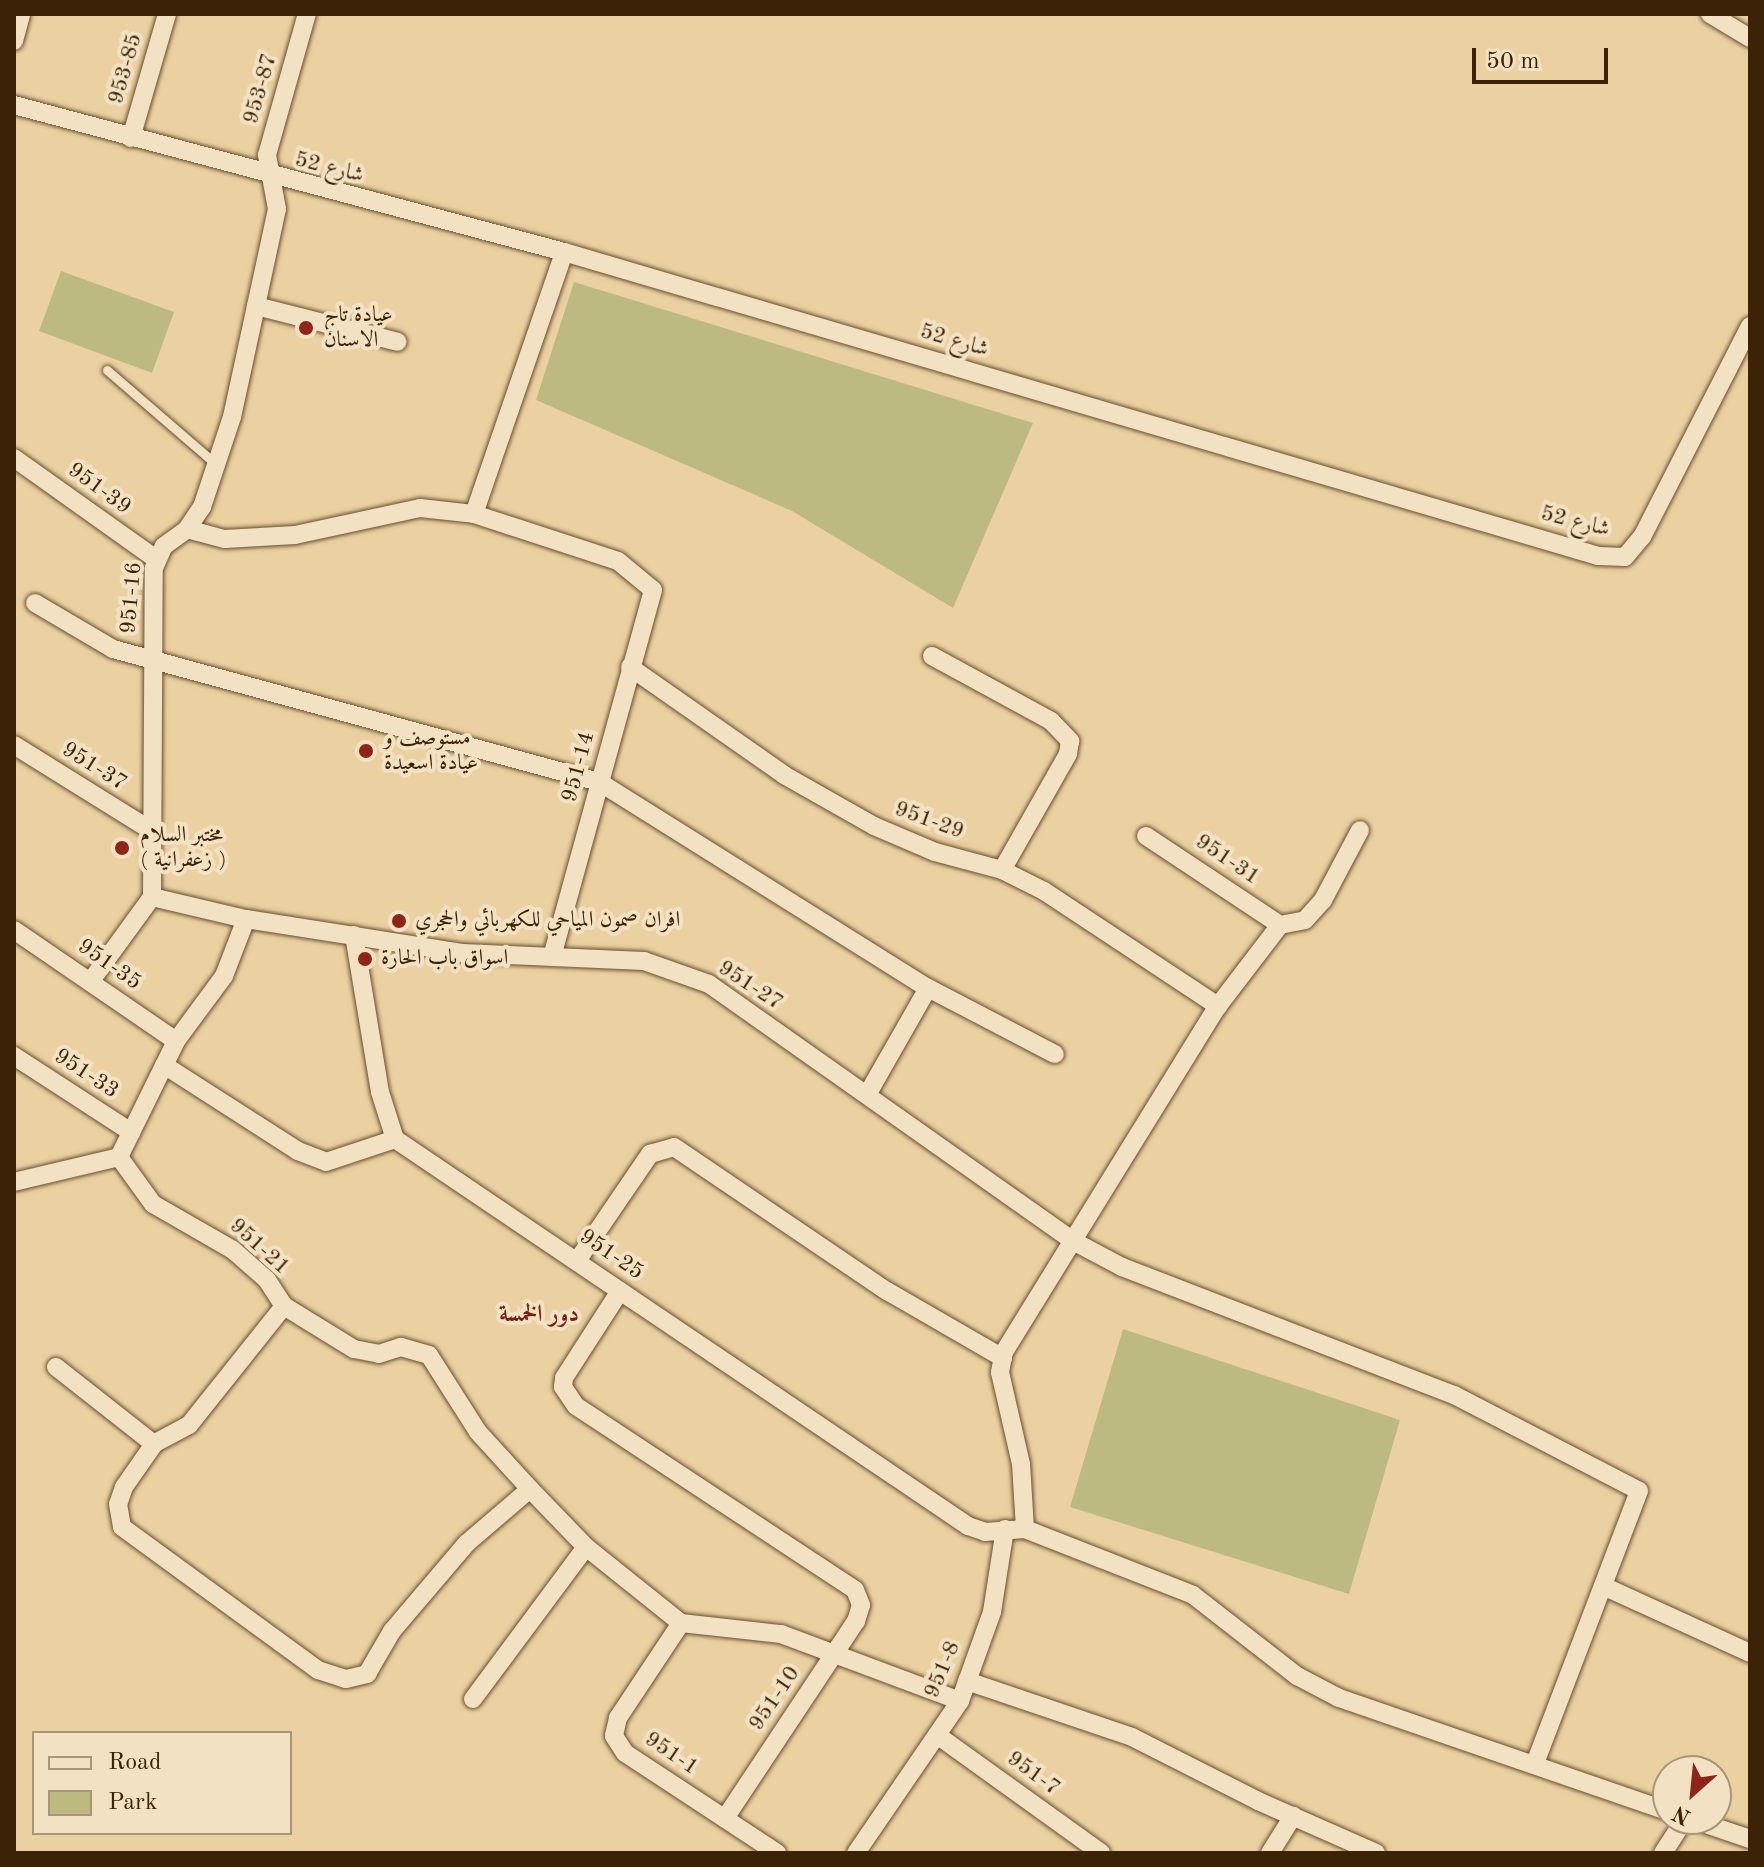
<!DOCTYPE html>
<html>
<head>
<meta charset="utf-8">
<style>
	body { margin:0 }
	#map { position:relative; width:1764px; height:1867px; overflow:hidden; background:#ebd1a1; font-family:"Old Standard TT",Amiri,serif }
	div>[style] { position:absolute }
	.green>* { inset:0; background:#bcba81 }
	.roads { filter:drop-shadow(0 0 2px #684e2e) drop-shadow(0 0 2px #684e2e) }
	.service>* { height:9px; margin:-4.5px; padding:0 4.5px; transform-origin:4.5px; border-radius:4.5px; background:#f2e1c2 }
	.minor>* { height:18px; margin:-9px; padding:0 9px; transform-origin:9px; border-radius:9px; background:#f2e1c2 }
	.dots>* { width:22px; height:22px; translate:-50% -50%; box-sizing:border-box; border:4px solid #f2e1c2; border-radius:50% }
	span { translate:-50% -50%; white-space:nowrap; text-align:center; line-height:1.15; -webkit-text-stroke:8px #f2e1c2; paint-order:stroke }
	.street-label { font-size:22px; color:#3c2307 }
	.poi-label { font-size:22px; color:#3c2307 }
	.left { translate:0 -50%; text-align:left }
	.neighbourhood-label { font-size:24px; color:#7a1f14; font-weight:700 }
	.frame { position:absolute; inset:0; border:16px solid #3c2307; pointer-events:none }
	.legend { position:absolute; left:32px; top:1731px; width:260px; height:104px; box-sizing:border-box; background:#f2e1c2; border:2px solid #a99577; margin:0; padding:10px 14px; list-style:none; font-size:24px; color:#3c2307 }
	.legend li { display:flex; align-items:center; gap:16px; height:40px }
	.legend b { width:40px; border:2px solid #a99577 }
	.north { position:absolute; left:1652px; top:1755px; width:80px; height:80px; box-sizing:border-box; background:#f2e1c2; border:2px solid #a99577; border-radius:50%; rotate:207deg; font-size:22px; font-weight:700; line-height:32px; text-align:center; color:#3c2307 }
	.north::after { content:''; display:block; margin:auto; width:28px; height:36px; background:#8f2418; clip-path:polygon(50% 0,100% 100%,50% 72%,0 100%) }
	.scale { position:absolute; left:1472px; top:48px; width:136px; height:36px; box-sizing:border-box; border:4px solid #3c2307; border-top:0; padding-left:10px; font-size:24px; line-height:28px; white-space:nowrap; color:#3c2307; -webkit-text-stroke:6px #f2e1c2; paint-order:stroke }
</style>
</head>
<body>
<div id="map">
	<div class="green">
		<i style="clip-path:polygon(61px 271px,174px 312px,152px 373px,39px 331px)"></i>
		<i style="clip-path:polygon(574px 282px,1033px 423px,953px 608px,792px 511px,536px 400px)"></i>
		<i style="clip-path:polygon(1123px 1329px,1400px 1420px,1349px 1594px,1070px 1507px)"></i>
	</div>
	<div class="roads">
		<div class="service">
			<i style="left:107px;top:370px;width:144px;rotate:40.8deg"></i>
		</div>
		<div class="minor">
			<i style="left:1710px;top:14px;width:47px;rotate:31deg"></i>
			<i style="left:14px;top:41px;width:28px;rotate:-75deg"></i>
			<i style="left:14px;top:105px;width:569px;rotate:14.96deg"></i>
			<i style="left:564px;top:252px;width:1078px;rotate:16.38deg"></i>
			<i style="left:1598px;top:556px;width:27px;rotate:2deg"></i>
			<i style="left:1625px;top:557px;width:26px;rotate:-50deg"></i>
			<i style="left:1642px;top:537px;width:237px;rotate:-62.9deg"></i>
			<i style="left:131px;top:138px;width:129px;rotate:-73.8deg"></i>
			<i style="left:256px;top:306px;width:146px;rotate:14.2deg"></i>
			<i style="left:14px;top:458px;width:174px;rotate:35.4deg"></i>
			<i style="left:474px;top:514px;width:277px;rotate:-71deg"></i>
			<i style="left:187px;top:529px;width:39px;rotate:15deg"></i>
			<i style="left:225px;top:539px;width:70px;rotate:-3.3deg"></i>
			<i style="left:295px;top:535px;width:128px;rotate:-12.2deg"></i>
			<i style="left:420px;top:508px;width:54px;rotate:6.3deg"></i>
			<i style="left:474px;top:514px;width:151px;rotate:18.1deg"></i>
			<i style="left:618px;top:561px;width:45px;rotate:39.6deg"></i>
			<i style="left:653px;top:590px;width:380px;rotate:105.4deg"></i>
			<i style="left:35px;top:603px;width:91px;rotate:30.5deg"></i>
			<i style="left:113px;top:649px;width:504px;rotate:15.3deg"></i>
			<i style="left:599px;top:782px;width:388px;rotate:32.1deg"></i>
			<i style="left:928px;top:988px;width:143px;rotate:27.5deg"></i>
			<i style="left:932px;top:656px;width:136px;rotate:28.6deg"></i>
			<i style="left:1051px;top:721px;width:28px;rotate:46deg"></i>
			<i style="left:1070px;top:741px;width:13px;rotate:99deg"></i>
			<i style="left:1068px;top:754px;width:133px;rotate:119.6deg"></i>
			<i style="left:630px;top:667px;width:188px;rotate:35deg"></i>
			<i style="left:784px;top:775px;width:103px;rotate:29.5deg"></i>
			<i style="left:874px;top:826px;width:66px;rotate:23.1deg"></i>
			<i style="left:935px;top:852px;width:69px;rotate:15deg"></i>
			<i style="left:1002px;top:870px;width:47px;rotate:26.6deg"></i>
			<i style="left:1044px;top:891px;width:209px;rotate:33.5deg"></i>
			<i style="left:14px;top:745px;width:159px;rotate:31.9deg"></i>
			<i style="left:1146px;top:836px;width:161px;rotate:33.6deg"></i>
			<i style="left:152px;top:897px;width:97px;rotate:13.2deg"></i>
			<i style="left:246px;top:919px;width:220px;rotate:8.9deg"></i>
			<i style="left:463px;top:953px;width:181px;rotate:2.5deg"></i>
			<i style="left:644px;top:961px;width:69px;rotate:19.5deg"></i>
			<i style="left:709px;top:984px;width:446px;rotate:35.2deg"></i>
			<i style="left:1073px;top:1241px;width:55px;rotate:28deg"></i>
			<i style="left:1122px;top:1267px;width:356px;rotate:21.1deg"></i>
			<i style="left:1454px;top:1395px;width:208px;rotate:27.4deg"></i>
			<i style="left:1639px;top:1491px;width:291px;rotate:110.9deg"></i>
			<i style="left:14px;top:930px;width:196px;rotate:34.4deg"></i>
			<i style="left:354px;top:935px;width:159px;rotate:80.6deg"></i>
			<i style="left:380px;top:1092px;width:49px;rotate:72.3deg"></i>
			<i style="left:90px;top:982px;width:105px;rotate:-53.9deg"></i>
			<i style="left:152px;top:897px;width:329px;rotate:-89.7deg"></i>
			<i style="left:154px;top:568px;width:24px;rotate:-66deg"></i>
			<i style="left:164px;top:546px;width:29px;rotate:-36deg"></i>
			<i style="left:187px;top:529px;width:27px;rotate:-56deg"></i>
			<i style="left:202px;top:507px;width:95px;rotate:-71.6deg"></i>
			<i style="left:232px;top:417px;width:213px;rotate:-77.8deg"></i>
			<i style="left:277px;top:209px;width:55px;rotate:-100.5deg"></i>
			<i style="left:267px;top:155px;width:147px;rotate:-74.2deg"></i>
			<i style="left:14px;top:1056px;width:140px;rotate:33deg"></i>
			<i style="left:164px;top:1065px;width:159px;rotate:32.7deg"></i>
			<i style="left:298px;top:1151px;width:30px;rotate:21deg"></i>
			<i style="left:326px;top:1162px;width:73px;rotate:-18.4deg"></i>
			<i style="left:395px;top:1139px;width:691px;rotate:34.03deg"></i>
			<i style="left:968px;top:1526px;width:18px;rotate:19deg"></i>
			<i style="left:985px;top:1532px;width:40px;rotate:-4.3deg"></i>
			<i style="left:1025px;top:1529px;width:180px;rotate:21.4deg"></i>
			<i style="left:1193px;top:1595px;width:132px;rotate:37.9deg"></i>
			<i style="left:1297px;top:1676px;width:47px;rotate:27.6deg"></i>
			<i style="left:1339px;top:1698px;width:348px;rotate:19deg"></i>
			<i style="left:867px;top:1095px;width:123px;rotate:-60.3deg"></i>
			<i style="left:119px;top:1157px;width:58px;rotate:54.1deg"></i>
			<i style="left:153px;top:1204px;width:92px;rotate:29.9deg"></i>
			<i style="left:233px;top:1250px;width:45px;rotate:41.4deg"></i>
			<i style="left:267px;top:1280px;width:31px;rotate:57deg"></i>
			<i style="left:284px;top:1306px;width:82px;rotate:31.6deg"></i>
			<i style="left:354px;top:1349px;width:25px;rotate:11deg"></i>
			<i style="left:379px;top:1354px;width:23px;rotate:-18deg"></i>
			<i style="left:401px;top:1347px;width:29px;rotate:16deg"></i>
			<i style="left:429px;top:1355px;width:91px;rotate:57.5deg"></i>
			<i style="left:478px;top:1432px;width:77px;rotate:47.6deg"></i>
			<i style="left:530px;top:1489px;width:81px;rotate:46deg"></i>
			<i style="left:586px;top:1547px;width:122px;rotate:38.7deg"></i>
			<i style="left:681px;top:1623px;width:101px;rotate:6.3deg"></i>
			<i style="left:781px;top:1634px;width:191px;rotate:20.5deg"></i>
			<i style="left:119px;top:1157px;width:129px;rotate:-63.8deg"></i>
			<i style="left:176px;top:1041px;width:81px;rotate:-53.6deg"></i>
			<i style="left:224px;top:976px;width:61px;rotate:-68.9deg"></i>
			<i style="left:14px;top:1182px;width:108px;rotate:-13.4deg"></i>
			<i style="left:577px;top:1261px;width:130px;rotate:-55.7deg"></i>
			<i style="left:650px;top:1154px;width:25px;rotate:-16deg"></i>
			<i style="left:674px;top:1147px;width:257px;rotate:34.1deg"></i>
			<i style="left:887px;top:1291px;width:134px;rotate:30deg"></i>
			<i style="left:620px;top:1291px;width:103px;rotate:122.8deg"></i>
			<i style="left:564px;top:1378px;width:9px;rotate:96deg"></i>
			<i style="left:563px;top:1387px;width:23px;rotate:56deg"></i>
			<i style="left:576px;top:1406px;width:334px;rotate:33.4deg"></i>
			<i style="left:855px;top:1590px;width:16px;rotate:68deg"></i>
			<i style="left:861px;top:1605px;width:17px;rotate:107deg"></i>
			<i style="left:856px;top:1621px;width:237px;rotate:123.6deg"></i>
			<i style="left:284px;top:1306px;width:152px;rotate:128.6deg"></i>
			<i style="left:189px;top:1425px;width:40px;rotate:152deg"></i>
			<i style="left:154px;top:1444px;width:52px;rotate:124.9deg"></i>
			<i style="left:124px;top:1487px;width:18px;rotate:109deg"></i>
			<i style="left:118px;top:1504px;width:23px;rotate:80deg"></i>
			<i style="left:122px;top:1527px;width:243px;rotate:36.1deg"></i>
			<i style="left:318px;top:1670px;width:29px;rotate:18deg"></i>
			<i style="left:346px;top:1679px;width:22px;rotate:-13deg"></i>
			<i style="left:367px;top:1674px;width:50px;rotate:-59.8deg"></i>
			<i style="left:392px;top:1631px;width:116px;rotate:-49.6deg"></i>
			<i style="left:467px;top:1543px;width:83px;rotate:-40.6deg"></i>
			<i style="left:56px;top:1367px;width:125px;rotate:38.2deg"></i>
			<i style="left:1025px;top:1529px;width:65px;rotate:-93.5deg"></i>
			<i style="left:1021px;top:1464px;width:94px;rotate:-102.9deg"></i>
			<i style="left:1000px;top:1372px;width:20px;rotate:-79deg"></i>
			<i style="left:1004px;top:1352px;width:407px;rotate:-58.3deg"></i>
			<i style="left:1218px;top:1006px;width:102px;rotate:-52.6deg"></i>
			<i style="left:1280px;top:925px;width:25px;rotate:-11deg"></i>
			<i style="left:1305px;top:920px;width:27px;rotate:-48deg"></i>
			<i style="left:1323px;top:900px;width:79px;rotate:-62.1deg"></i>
			<i style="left:1603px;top:1586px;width:162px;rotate:24.5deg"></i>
			<i style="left:681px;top:1623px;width:114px;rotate:123.6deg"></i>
			<i style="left:618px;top:1718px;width:18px;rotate:103deg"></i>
			<i style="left:614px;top:1736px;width:20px;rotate:57deg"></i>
			<i style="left:625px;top:1753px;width:182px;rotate:33.3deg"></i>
			<i style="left:967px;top:1681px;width:174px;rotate:18.7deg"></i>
			<i style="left:1132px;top:1737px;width:141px;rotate:26.9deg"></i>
			<i style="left:1258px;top:1801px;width:129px;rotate:23.8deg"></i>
			<i style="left:473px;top:1699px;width:189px;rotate:-53.4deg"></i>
			<i style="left:937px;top:1735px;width:202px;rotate:35.7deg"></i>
			<i style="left:1691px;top:1819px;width:62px;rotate:18.7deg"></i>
			<i style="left:856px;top:1853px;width:184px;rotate:-55.6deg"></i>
			<i style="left:960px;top:1701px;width:95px;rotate:-70.2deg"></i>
			<i style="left:992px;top:1612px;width:84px;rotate:-81.1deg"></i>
			<i style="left:1270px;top:1853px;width:44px;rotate:-58.1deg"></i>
			<i style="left:1663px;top:1853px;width:40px;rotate:-57.1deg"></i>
		</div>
	</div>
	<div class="dots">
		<i style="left:306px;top:328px;background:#8f2418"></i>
		<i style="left:366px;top:751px;background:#8f2418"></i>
		<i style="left:122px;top:848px;background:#8f2418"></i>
		<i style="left:399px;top:921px;background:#8f2418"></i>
		<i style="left:365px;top:959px;background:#8f2418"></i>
	</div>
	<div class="street-label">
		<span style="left:126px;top:69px;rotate:-74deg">953-85</span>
		<span style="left:261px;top:89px;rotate:-74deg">953-87</span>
		<span style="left:329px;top:168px;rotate:14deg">شارع 52</span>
		<span style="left:954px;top:341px;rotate:16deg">شارع 52</span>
		<span style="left:99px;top:489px;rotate:36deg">951-39</span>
		<span style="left:1575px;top:522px;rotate:14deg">شارع 52</span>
		<span style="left:132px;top:598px;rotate:-85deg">951-16</span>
		<span style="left:94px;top:767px;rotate:32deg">951-37</span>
		<span style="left:579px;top:767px;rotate:-75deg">951-14</span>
		<span style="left:929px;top:821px;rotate:20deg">951-29</span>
		<span style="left:1227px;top:860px;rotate:34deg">951-31</span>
		<span style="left:109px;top:965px;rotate:35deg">951-35</span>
		<span style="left:750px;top:986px;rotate:33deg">951-27</span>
		<span style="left:86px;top:1074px;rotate:33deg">951-33</span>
		<span style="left:259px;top:1247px;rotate:42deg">951-21</span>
		<span style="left:611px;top:1255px;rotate:34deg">951-25</span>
		<span style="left:943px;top:1670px;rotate:-67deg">951-8</span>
		<span style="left:775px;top:1699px;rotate:-56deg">951-10</span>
		<span style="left:671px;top:1754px;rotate:34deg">951-1</span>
		<span style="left:1033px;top:1774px;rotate:36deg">951-7</span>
	</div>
	<div class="poi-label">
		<span class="left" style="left:324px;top:328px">عيادة تاج<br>الاسنان</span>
		<span class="left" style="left:384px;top:751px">مستوصف و<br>عيادة اسعيدة</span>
		<span class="left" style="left:140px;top:848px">مختبر السلام<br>( زعفرانية )</span>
		<span class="left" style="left:415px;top:921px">افران صمون المياحي للكهربائي والحجري</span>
		<span class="left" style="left:381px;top:959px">اسواق باب الحارة</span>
	</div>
	<div class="neighbourhood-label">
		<span style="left:539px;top:1316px">دور الخمسة</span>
	</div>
	<div class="frame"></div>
	<ul class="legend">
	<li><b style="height:10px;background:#f2e1c2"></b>Road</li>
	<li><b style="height:22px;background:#bcba81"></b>Park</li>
	</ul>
	<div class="north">N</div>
	<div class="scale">50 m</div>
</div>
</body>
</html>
